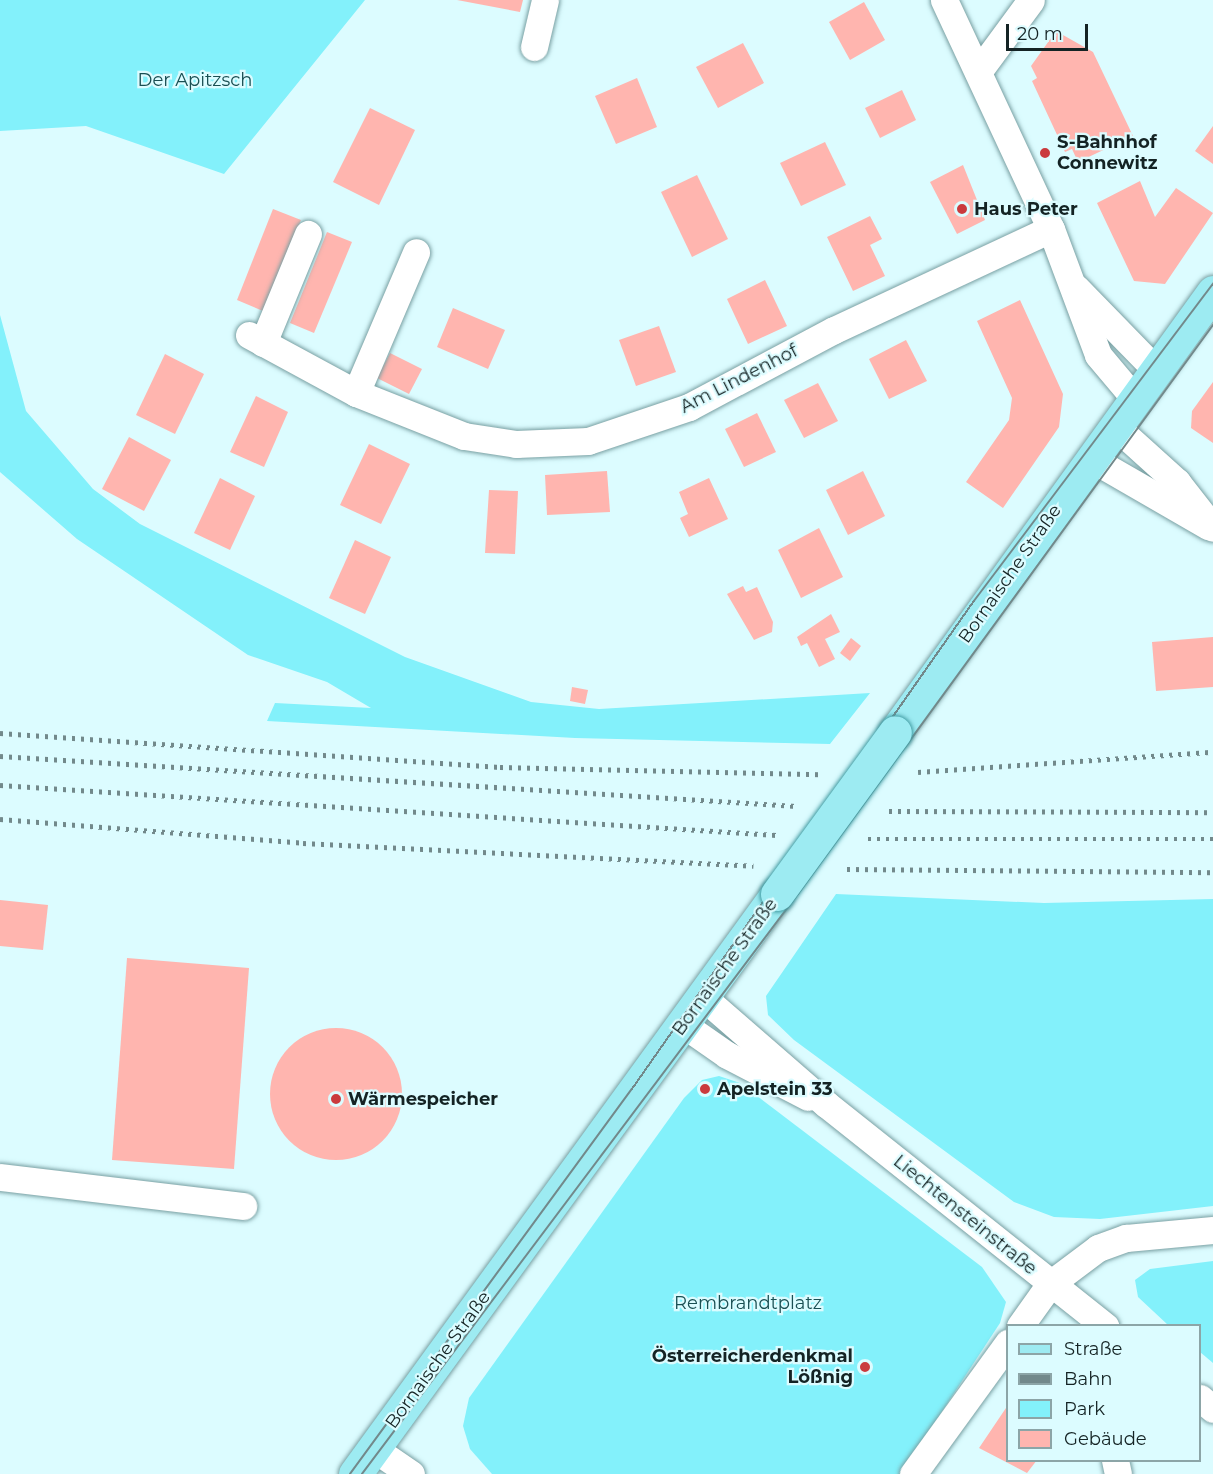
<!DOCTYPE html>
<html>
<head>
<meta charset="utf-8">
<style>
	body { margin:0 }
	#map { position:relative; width:1213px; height:1474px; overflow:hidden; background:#dcfcff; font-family:Montserrat,sans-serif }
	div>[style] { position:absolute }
	.green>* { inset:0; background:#83f1fb }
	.building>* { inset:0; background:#ffb5af }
	.round { border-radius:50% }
	.roads { filter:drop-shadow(0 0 2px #79a0a3) drop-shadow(0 0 2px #79a0a3) }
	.minor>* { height:27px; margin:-13.5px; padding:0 13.5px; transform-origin:13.5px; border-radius:13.5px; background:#fff }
	.major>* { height:33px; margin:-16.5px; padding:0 16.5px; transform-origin:16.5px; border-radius:16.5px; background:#9debf2 }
	.tram>* { height:1.5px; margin:-0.75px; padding:0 0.75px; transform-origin:0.75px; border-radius:0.75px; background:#72898b }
	.rail>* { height:4.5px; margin-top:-2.25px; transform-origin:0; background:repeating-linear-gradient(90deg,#72898b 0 3px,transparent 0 9px) }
	.bridges { filter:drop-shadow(0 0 2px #439da4) drop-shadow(0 0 2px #439da4) }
	.major-bridge>* { height:33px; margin:-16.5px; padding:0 16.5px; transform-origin:16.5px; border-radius:16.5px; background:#9debf2 }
	.dots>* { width:16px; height:16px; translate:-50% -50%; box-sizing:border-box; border:3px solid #dcfcff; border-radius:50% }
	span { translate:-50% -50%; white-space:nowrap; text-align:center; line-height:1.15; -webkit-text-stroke:4.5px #dcfcff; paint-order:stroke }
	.park-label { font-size:18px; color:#194f53 }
	.poi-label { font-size:18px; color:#142324; font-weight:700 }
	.left { translate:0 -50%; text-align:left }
	.right { translate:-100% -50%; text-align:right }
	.street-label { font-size:18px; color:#142324 }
	.legend { position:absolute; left:1006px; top:1324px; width:195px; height:138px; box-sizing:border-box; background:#dcfcff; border:2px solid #8ca5a7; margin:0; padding:8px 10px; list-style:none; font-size:18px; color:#142324 }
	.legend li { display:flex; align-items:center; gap:12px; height:30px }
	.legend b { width:30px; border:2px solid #8ca5a7 }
	.scale { position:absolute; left:1006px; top:24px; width:82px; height:27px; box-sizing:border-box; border:3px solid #142324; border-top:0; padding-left:8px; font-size:18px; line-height:21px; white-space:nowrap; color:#142324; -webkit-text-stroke:4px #dcfcff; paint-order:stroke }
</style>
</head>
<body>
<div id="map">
	<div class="green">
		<i style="clip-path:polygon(0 0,365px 0,224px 174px,86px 126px,0 131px)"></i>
		<i style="clip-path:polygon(0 315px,26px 411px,93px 489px,140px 524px,405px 657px,531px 702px,599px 709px,870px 693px,830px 744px,575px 738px,267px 721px,275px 703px,371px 708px,327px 682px,248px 655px,77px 539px,0 472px)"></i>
		<i style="clip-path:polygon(836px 894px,1044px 903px,1213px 899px,1213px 1206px,1100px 1219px,1054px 1217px,1014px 1202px,794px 1040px,768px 1015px,766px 996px)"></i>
		<i style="clip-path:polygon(719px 1076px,740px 1083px,982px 1267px,1006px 1302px,1000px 1323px,901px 1474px,492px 1474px,470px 1449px,463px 1426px,469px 1398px,684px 1098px,702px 1080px)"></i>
		<i style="clip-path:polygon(1213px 1261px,1213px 1363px,1200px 1352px,1200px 1326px,1168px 1325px,1138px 1297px,1135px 1280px,1150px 1269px)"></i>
	</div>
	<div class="building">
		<i style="clip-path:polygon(457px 0,523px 0,520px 12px)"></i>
		<i style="clip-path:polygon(864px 2px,885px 40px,850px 60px,829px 22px)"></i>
		<i style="clip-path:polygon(1056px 31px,1093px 52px,1133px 136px,1078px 162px,1072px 149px,1065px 152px,1032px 81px,1037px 78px,1031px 66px)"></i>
		<i style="clip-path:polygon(743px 43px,764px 83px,718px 108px,696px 67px)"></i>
		<i style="clip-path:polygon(637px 78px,657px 127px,616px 144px,595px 96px)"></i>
		<i style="clip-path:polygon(902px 90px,916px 120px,880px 138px,865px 108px)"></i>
		<i style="clip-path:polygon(370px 108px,415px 130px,379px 205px,333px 182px)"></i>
		<i style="clip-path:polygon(1213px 126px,1213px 164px,1195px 151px)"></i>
		<i style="clip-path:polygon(825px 142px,846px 185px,801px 206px,780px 163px)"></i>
		<i style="clip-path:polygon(963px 165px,985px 220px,957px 234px,930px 182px)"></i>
		<i style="clip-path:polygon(697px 175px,728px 239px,692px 257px,661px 192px)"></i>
		<i style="clip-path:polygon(1140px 181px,1155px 217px,1176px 188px,1213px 213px,1165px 284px,1134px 281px,1097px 203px)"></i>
		<i style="clip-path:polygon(273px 209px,301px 220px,263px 311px,237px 300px)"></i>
		<i style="clip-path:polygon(870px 216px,882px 239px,870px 245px,885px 276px,853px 291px,827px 237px)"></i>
		<i style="clip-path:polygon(327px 232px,352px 242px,314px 333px,290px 323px)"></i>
		<i style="clip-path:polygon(765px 280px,787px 326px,748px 344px,727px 299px)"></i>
		<i style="clip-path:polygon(1020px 300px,1063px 394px,1059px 427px,1003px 508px,966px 482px,1009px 420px,1012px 398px,977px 321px)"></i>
		<i style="clip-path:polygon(453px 308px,505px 330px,488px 369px,437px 347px)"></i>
		<i style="clip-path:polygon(659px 326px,676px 372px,636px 386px,619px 340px)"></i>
		<i style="clip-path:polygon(906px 340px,927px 381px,889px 399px,869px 359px)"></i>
		<i style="clip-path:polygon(390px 353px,422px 369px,409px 394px,377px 378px)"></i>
		<i style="clip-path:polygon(165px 354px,204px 374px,175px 434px,136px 415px)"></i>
		<i style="clip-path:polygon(1213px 382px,1213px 443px,1191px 428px,1192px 411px)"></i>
		<i style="clip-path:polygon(818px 383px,838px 421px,804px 438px,784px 400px)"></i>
		<i style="clip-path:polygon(256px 396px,288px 412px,264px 467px,230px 452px)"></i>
		<i style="clip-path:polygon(757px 413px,776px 452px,744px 467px,725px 429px)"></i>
		<i style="clip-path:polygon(129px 437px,171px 460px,144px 511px,102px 489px)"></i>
		<i style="clip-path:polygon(369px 444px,410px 464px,381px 524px,340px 505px)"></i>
		<i style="clip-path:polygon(607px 471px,610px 512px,547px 515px,545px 475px)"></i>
		<i style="clip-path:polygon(863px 471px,885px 516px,848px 535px,826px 490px)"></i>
		<i style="clip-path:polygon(220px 478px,255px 496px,230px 550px,194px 533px)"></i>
		<i style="clip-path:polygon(709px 478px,728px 519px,689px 537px,680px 518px,688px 514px,679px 492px)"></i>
		<i style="clip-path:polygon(489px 490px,518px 491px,515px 554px,485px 553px)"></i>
		<i style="clip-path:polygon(819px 528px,843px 577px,801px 598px,778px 550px)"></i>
		<i style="clip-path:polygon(355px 540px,391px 557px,365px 614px,329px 598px)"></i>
		<i style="clip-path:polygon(743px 586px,746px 592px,757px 587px,773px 622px,772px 632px,754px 640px,727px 594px)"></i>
		<i style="clip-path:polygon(831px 614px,840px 632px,825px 639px,835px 659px,819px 667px,807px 643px,801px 646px,797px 637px)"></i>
		<i style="clip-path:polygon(1213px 637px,1213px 687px,1156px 691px,1152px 642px)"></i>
		<i style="clip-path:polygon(851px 638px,861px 646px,850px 661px,840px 653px)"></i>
		<i style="clip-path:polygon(572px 687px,588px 690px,585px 704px,570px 701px)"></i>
		<i style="clip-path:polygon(0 900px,48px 905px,43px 950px,0 946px)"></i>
		<i style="clip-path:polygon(127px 958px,249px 968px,234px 1169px,112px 1160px)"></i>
		<i class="round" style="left:270px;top:1028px;width:132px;height:132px"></i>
		<i style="clip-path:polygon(1008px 1405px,1008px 1460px,1037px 1460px,1027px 1473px,979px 1448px)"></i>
	</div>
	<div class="roads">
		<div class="minor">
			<i style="left:944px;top:0;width:253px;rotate:65deg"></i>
			<i style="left:1051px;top:229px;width:134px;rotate:69.5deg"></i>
			<i style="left:1098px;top:355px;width:57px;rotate:49.9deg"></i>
			<i style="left:534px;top:47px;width:48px;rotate:-76.8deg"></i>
			<i style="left:978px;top:72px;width:89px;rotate:-53.6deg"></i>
			<i style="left:1076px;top:288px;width:115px;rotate:45.7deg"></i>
			<i style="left:249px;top:335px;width:122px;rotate:28.5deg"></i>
			<i style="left:356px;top:393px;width:116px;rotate:21.7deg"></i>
			<i style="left:464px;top:436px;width:53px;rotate:8.7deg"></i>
			<i style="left:516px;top:444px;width:72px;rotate:-2.4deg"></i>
			<i style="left:588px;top:441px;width:107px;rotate:-18.6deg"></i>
			<i style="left:689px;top:407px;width:164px;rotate:-28deg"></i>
			<i style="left:834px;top:330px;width:239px;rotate:-25deg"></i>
			<i style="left:263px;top:343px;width:118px;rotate:-67.6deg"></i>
			<i style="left:356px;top:393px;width:153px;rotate:-66.9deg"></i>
			<i style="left:1115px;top:426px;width:84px;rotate:42.1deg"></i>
			<i style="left:1177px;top:482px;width:58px;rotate:52deg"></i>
			<i style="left:1092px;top:459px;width:134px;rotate:30deg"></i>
			<i style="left:704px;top:998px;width:162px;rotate:41deg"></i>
			<i style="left:826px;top:1104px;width:357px;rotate:38.5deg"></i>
			<i style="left:684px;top:1025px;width:52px;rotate:34.9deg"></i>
			<i style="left:727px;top:1055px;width:91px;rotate:27.4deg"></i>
			<i style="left:0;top:1177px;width:245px;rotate:6.8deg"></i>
			<i style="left:1020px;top:1326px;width:52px;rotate:-54.5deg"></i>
			<i style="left:1050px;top:1284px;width:60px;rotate:-36.9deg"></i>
			<i style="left:1098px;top:1248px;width:30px;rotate:-20deg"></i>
			<i style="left:1126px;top:1238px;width:87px;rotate:-5.3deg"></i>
			<i style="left:1200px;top:1398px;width:17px;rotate:40deg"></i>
			<i style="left:373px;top:1448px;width:46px;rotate:34.4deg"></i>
			<i style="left:1115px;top:1460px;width:14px;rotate:78deg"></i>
			<i style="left:913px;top:1474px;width:162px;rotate:-54.1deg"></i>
		</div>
		<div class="major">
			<i style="left:895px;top:732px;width:543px;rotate:-54.14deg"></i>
			<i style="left:355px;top:1474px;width:717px;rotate:-53.96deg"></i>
		</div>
	</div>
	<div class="tram">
		<i style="left:350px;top:1474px;width:477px;rotate:-53.8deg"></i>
		<i style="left:632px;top:1089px;width:596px;rotate:-54.98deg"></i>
		<i style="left:974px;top:601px;width:397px;rotate:-53deg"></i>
		<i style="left:362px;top:1474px;width:726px;rotate:-53.07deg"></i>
		<i style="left:798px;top:894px;width:704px;rotate:-53.89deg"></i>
	</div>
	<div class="rail">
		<i style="left:0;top:733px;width:501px;rotate:3.89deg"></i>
		<i style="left:500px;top:767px;width:320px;rotate:1.3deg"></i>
		<i style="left:0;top:756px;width:798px;rotate:3.59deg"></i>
		<i style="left:918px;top:772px;width:296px;rotate:-3.9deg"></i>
		<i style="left:0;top:785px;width:778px;rotate:3.69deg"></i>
		<i style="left:889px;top:811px;width:324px;rotate:0.2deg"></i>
		<i style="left:0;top:819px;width:304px;rotate:4.5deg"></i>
		<i style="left:303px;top:843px;width:451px;rotate:2.9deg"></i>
		<i style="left:868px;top:839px;width:345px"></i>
		<i style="left:847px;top:869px;width:366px;rotate:0.5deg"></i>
	</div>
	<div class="bridges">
		<div class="major-bridge">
			<i style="left:777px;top:894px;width:200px;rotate:-53.9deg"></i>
		</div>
	</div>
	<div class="dots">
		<i style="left:1045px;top:153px;background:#ca3a3d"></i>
		<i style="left:962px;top:209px;background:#ca3a3d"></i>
		<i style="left:705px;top:1089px;background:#ca3a3d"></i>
		<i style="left:336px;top:1099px;background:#ca3a3d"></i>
		<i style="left:865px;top:1367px;background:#ca3a3d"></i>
	</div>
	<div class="park-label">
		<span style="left:195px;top:80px">Der Apitzsch</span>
		<span style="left:748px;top:1303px">Rembrandtplatz</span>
	</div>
	<div class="poi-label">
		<span class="left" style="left:1057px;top:153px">S-Bahnhof<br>Connewitz</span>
		<span class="left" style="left:974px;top:209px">Haus Peter</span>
		<span class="left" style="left:717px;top:1089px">Apelstein 33</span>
		<span class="left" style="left:348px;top:1099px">Wärmespeicher</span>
		<span class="right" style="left:853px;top:1367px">Österreicherdenkmal<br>Lößnig</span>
	</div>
	<div class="street-label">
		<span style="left:739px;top:379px;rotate:-27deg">Am Lindenhof</span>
		<span style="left:1010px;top:574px;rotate:-55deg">Bornaische Straße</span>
		<span style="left:725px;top:967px;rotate:-54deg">Bornaische Straße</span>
		<span style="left:965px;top:1215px;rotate:39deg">Liechtensteinstraße</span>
		<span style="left:438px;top:1360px;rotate:-54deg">Bornaische Straße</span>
	</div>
	<ul class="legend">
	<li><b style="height:8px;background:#9debf2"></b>Straße</li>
	<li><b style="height:8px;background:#72898b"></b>Bahn</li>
	<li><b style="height:16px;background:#83f1fb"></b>Park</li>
	<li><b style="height:16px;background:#ffb5af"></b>Gebäude</li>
	</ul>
	<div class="scale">20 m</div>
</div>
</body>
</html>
